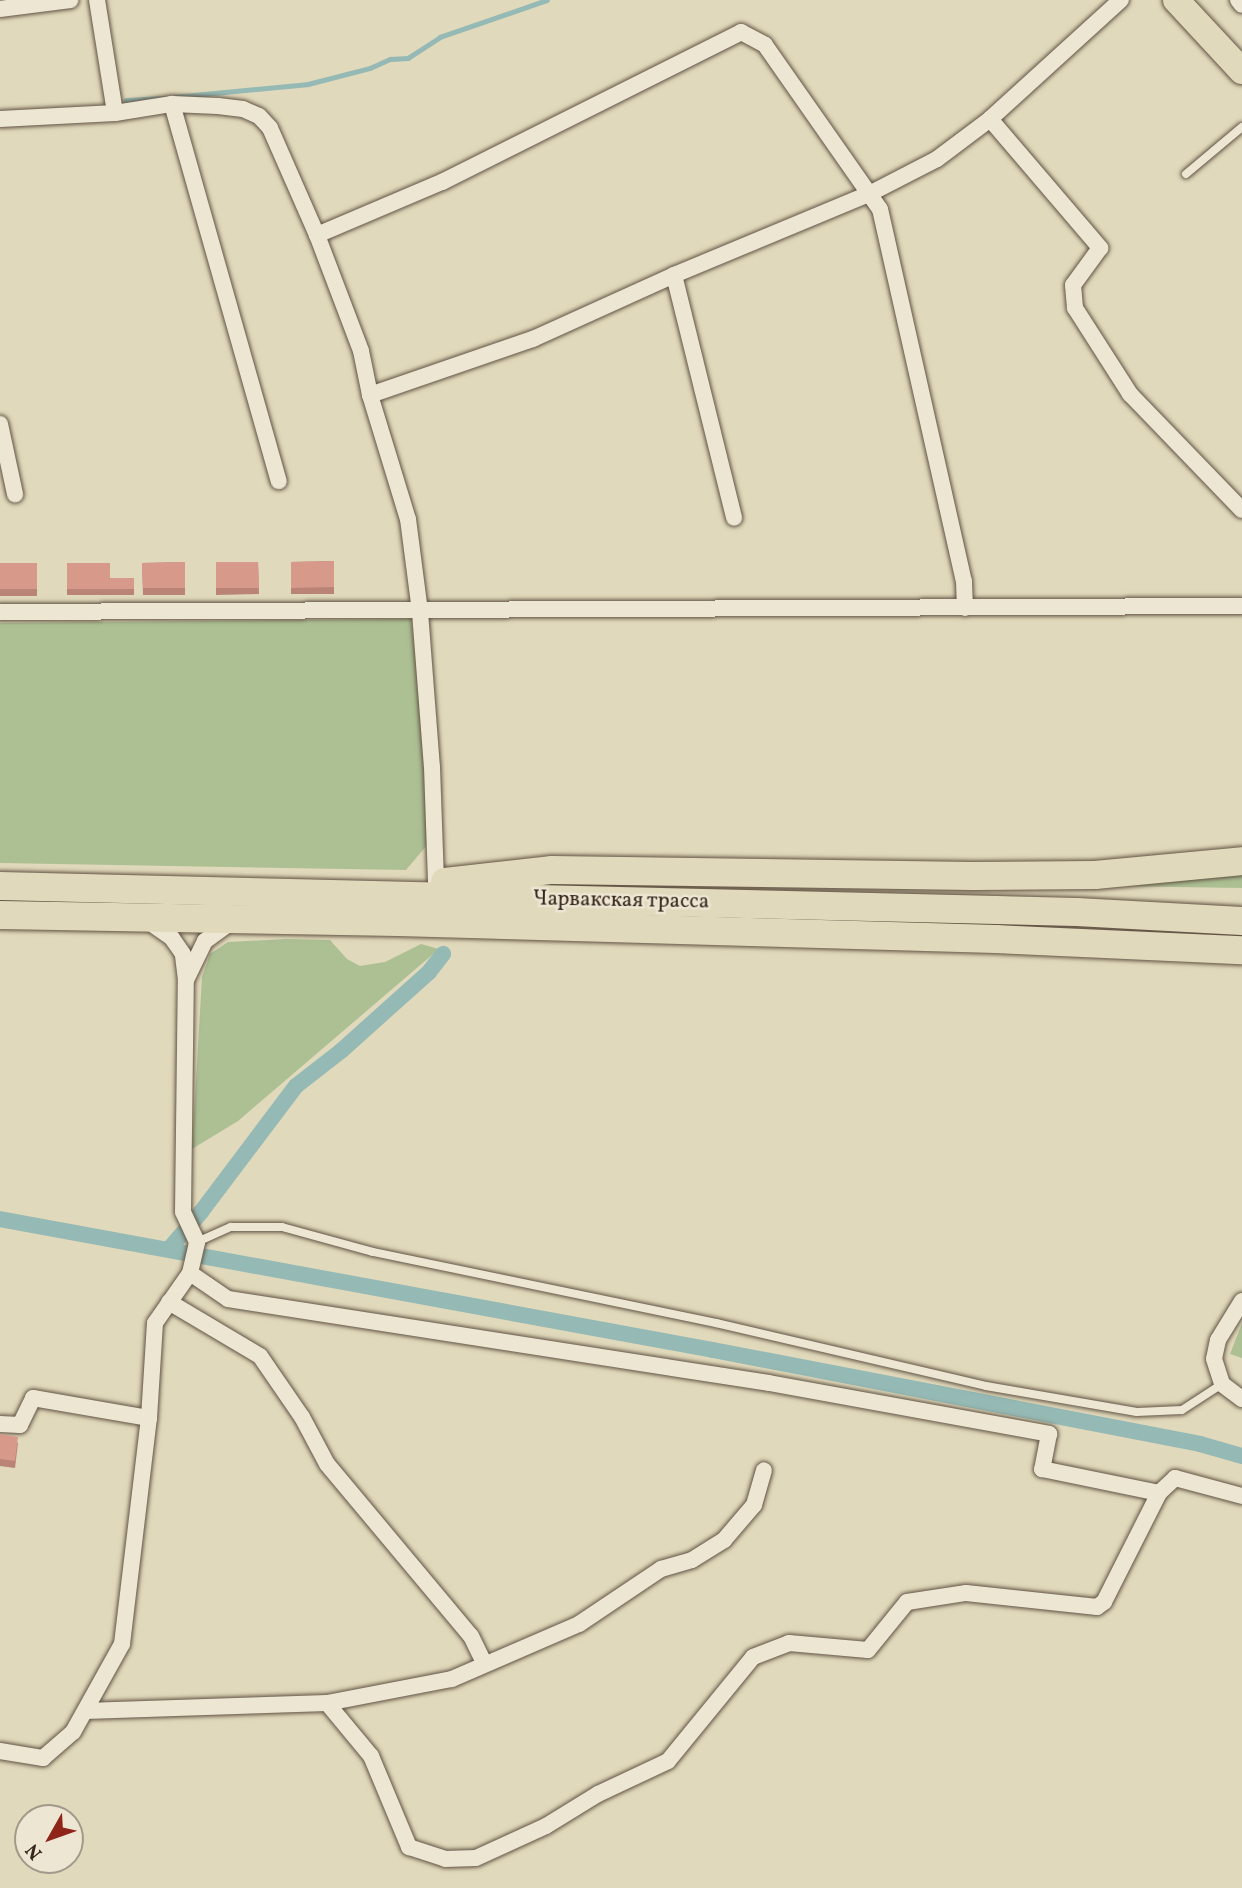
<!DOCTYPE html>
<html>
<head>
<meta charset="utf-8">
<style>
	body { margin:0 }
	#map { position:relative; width:1242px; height:1888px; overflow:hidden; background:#e1d9bb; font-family:Vollkorn,serif }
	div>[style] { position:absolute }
	.green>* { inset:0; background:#adc094 }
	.stream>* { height:4.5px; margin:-2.25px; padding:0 2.25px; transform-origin:2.25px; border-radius:2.25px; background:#95b9b4 }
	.canal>* { height:16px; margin:-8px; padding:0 8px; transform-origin:8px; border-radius:8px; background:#95b9b4 }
	.roads { filter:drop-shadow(0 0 2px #615344) drop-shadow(0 0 2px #615344) }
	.service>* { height:8px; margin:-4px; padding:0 4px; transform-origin:4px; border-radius:4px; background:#ece6d3 }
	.minor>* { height:16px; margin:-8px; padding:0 8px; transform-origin:8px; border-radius:8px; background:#ece6d3 }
	.primary>* { height:26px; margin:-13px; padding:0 13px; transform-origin:13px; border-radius:13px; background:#e1d9bb }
	.trunk>* { height:28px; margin:-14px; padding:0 14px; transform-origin:14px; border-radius:14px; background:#e1d9bb }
	.wall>* { inset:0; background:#b98476 }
	.building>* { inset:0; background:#d79989 }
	span { translate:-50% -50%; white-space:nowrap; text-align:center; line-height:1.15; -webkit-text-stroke:5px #ece6d3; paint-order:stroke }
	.street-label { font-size:21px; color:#36261c }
	.north { position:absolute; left:14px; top:1804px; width:70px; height:70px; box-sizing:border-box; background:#ece6d3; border:2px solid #a3998a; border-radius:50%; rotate:230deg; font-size:19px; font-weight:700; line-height:28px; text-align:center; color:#36261c }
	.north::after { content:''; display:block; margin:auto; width:24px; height:32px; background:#8f2418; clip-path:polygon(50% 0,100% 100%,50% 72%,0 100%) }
</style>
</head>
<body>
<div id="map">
	<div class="green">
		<i style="clip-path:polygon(411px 619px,426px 748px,428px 844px,406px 870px,0 863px,0 623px)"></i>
		<i style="clip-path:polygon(1242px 868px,1242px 888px,1109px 886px)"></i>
		<i style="clip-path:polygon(286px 939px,330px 940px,347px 959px,360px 966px,385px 962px,421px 944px,439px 949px,238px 1121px,192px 1149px,202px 977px,210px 954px,228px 942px)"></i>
		<i style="clip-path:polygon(1242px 1323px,1242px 1358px,1230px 1354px)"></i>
	</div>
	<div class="stream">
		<i style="left:173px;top:97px;width:136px;rotate:-5.5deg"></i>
		<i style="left:308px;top:84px;width:64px;rotate:-14.5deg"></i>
		<i style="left:370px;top:68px;width:22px;rotate:-24deg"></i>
		<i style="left:390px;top:59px;width:18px;rotate:-3deg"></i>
		<i style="left:408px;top:58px;width:38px;rotate:-33deg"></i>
		<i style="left:440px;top:37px;width:113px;rotate:-19.1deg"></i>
		<i style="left:126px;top:100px;width:38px;rotate:-3deg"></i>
	</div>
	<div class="canal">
		<i style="left:0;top:1219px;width:725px;rotate:10.41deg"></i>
		<i style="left:713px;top:1350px;width:496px;rotate:10.9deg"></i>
		<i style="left:1200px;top:1444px;width:44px;rotate:15.9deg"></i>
		<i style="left:169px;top:1249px;width:49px;rotate:-49.1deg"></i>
		<i style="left:201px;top:1212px;width:158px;rotate:-53deg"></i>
		<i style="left:296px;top:1086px;width:57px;rotate:-37.9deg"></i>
		<i style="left:341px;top:1051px;width:118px;rotate:-41.9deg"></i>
		<i style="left:429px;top:972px;width:23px;rotate:-52deg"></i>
	</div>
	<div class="roads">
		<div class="service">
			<i style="left:1186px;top:174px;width:73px;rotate:-40deg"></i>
			<i style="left:197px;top:1242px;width:37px;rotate:-24deg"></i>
			<i style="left:231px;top:1227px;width:51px"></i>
			<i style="left:282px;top:1227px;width:94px;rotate:15.4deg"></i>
			<i style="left:373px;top:1252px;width:350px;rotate:11.7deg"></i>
			<i style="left:716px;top:1323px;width:277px;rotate:13.1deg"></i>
			<i style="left:986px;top:1386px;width:153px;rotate:9.8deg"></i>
			<i style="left:1137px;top:1412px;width:45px;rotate:-2.5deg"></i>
			<i style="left:1182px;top:1410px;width:48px;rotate:-33deg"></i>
		</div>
		<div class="minor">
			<i style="left:97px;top:0;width:114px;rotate:80.9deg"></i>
			<i style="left:1238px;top:0;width:6px;rotate:51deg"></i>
			<i style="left:0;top:9px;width:71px;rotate:-7.3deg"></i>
			<i style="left:172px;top:104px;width:392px;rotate:74.2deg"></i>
			<i style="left:0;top:119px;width:115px;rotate:-3deg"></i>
			<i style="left:115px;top:113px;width:58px;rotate:-9deg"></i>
			<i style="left:172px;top:104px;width:46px;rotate:2.5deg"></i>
			<i style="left:218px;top:106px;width:25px;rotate:7deg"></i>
			<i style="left:243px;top:109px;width:17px;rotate:24deg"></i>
			<i style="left:259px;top:116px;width:16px;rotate:47deg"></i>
			<i style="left:270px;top:128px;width:117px;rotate:66.3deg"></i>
			<i style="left:317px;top:235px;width:124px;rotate:69.2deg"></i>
			<i style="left:361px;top:351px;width:45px;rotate:78.4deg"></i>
			<i style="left:370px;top:395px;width:130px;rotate:73deg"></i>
			<i style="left:408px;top:519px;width:94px;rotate:82.6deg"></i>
			<i style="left:420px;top:612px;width:155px;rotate:85.6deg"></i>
			<i style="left:432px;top:767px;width:116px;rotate:88deg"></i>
			<i style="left:990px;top:119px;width:170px;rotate:49.5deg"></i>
			<i style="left:1100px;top:248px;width:46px;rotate:126.1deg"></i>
			<i style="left:1073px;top:285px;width:23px;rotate:85deg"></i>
			<i style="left:1075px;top:308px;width:102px;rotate:57.4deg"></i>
			<i style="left:1130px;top:394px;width:161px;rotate:46deg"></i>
			<i style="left:317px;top:235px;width:136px;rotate:-23deg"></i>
			<i style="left:442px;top:182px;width:335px;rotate:-26.6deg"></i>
			<i style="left:741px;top:32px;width:27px;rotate:28deg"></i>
			<i style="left:765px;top:45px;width:200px;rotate:55deg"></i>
			<i style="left:880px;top:209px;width:381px;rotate:77.3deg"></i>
			<i style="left:964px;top:581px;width:27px;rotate:88deg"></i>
			<i style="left:674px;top:275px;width:250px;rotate:76.1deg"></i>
			<i style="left:370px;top:395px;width:172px;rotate:-19deg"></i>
			<i style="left:533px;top:339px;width:155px;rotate:-24.4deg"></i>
			<i style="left:674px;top:275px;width:213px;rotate:-22.6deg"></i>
			<i style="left:871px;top:193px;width:74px;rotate:-27.3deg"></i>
			<i style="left:937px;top:159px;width:66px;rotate:-37deg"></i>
			<i style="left:990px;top:119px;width:177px;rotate:-42.3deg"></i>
			<i style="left:0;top:424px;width:72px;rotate:77.9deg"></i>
			<i style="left:0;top:612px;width:1242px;rotate:-0.28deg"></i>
			<i style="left:187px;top:978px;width:41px;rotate:-64.1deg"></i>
			<i style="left:205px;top:941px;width:31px;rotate:-36deg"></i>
			<i style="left:190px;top:1273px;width:46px;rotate:34.4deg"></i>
			<i style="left:228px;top:1299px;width:547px;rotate:8.83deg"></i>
			<i style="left:769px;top:1383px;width:285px;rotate:10.3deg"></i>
			<i style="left:1049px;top:1434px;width:36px;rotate:101deg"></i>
			<i style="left:1042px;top:1469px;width:119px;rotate:11.6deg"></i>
			<i style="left:1242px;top:1301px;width:46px;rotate:121.6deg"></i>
			<i style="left:1218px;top:1340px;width:19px;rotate:102deg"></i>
			<i style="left:1214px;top:1359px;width:26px;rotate:72deg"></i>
			<i style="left:1222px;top:1384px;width:25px;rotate:37deg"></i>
			<i style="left:169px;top:1302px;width:106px;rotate:30.7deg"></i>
			<i style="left:260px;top:1356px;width:74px;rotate:55.5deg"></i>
			<i style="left:302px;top:1417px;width:53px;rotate:62deg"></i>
			<i style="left:327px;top:1464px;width:224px;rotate:50.1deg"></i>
			<i style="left:471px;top:1636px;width:30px;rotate:64deg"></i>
			<i style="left:0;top:1424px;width:20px;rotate:3deg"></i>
			<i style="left:20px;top:1425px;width:30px;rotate:-64deg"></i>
			<i style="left:33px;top:1398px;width:118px;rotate:9.8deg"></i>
			<i style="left:327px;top:1703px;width:69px;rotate:50.3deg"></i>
			<i style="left:371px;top:1756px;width:99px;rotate:67.3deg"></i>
			<i style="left:409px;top:1847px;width:38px;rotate:18deg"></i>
			<i style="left:445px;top:1859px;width:31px;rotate:-2deg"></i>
			<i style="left:476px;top:1858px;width:77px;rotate:-24.6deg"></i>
			<i style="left:546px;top:1826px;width:61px;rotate:-31.6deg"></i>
			<i style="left:598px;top:1794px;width:77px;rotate:-25.2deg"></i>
			<i style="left:668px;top:1761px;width:134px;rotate:-50.7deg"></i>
			<i style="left:753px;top:1657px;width:39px;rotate:-21deg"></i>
			<i style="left:789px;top:1643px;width:79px;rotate:5.1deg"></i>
			<i style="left:868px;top:1650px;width:62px;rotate:-50.9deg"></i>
			<i style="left:907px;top:1602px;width:60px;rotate:-8.7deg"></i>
			<i style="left:966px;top:1593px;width:132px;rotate:6.1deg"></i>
			<i style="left:1097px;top:1607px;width:9px;rotate:-36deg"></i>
			<i style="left:1104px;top:1602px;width:122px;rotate:-63.2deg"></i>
			<i style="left:1159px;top:1493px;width:22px;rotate:-43deg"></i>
			<i style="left:1175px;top:1478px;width:69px;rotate:15deg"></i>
			<i style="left:85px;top:1711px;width:242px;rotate:-1.9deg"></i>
			<i style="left:327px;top:1703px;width:127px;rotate:-10.9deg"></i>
			<i style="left:452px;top:1679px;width:138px;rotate:-23.4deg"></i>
			<i style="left:579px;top:1624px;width:99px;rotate:-33.9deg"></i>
			<i style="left:661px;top:1569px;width:32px;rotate:-16deg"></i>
			<i style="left:692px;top:1560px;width:38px;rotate:-32deg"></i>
			<i style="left:724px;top:1540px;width:46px;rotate:-49.4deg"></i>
			<i style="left:754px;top:1505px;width:36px;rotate:-74deg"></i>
			<i style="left:0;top:1751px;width:44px;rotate:9.2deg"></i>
			<i style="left:43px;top:1758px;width:40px;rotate:-41deg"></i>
			<i style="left:73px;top:1732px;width:101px;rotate:-60.9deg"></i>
			<i style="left:122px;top:1644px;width:228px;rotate:-83.2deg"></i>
			<i style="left:149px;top:1418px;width:95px;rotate:-86.4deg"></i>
			<i style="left:155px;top:1323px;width:61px;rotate:-55deg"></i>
			<i style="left:190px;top:1273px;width:32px;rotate:-77deg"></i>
			<i style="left:197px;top:1242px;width:33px;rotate:-115deg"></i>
			<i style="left:183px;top:1212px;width:232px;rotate:-89.3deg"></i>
			<i style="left:186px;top:980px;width:26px;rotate:-97deg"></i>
			<i style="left:183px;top:954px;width:19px;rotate:-125deg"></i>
			<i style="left:172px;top:938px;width:28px;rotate:-145deg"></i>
		</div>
		<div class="primary">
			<i style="left:1176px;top:0;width:97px;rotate:47.1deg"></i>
		</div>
		<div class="trunk">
			<i style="left:445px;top:882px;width:108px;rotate:-6.4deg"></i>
			<i style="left:552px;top:870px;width:421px;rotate:0.8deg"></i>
			<i style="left:973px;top:876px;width:122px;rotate:-0.5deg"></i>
			<i style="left:1095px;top:875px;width:148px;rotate:-5.4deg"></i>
			<i style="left:0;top:886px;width:1077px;rotate:1.38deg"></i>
			<i style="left:1077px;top:912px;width:165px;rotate:3.1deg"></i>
			<i style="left:0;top:915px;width:398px;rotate:1deg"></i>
			<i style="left:398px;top:922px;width:598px;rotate:1.63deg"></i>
			<i style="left:996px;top:939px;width:246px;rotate:2.6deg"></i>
		</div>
	</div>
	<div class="wall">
		<i style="clip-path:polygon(334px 561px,334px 594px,291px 594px,291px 562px)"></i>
		<i style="clip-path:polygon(185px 562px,185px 595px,143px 595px,142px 563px)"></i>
		<i style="clip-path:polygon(216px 562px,258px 562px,259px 594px,216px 595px)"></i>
		<i style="clip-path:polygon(0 563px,37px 563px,37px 596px,0 596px)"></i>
		<i style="clip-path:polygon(67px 563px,110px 578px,134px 578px,134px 595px,67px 595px)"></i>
		<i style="clip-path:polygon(0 1434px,18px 1443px,15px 1468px,0 1466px)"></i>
	</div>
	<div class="building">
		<i style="clip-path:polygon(334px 561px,334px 587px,291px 588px,291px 562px)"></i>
		<i style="clip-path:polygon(185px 562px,185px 588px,143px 588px,142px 563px)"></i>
		<i style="clip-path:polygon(216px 562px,258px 562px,259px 588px,216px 588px)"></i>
		<i style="clip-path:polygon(0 563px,37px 563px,37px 589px,0 589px)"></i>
		<i style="clip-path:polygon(67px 563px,110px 563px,110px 578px,134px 578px,134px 589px,67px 589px)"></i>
		<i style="clip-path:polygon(0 1434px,18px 1437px,15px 1461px,0 1459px)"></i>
	</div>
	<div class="street-label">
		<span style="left:621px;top:901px;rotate:1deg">Чарвакская трасса</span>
	</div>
	<div class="north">N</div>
</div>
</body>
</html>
